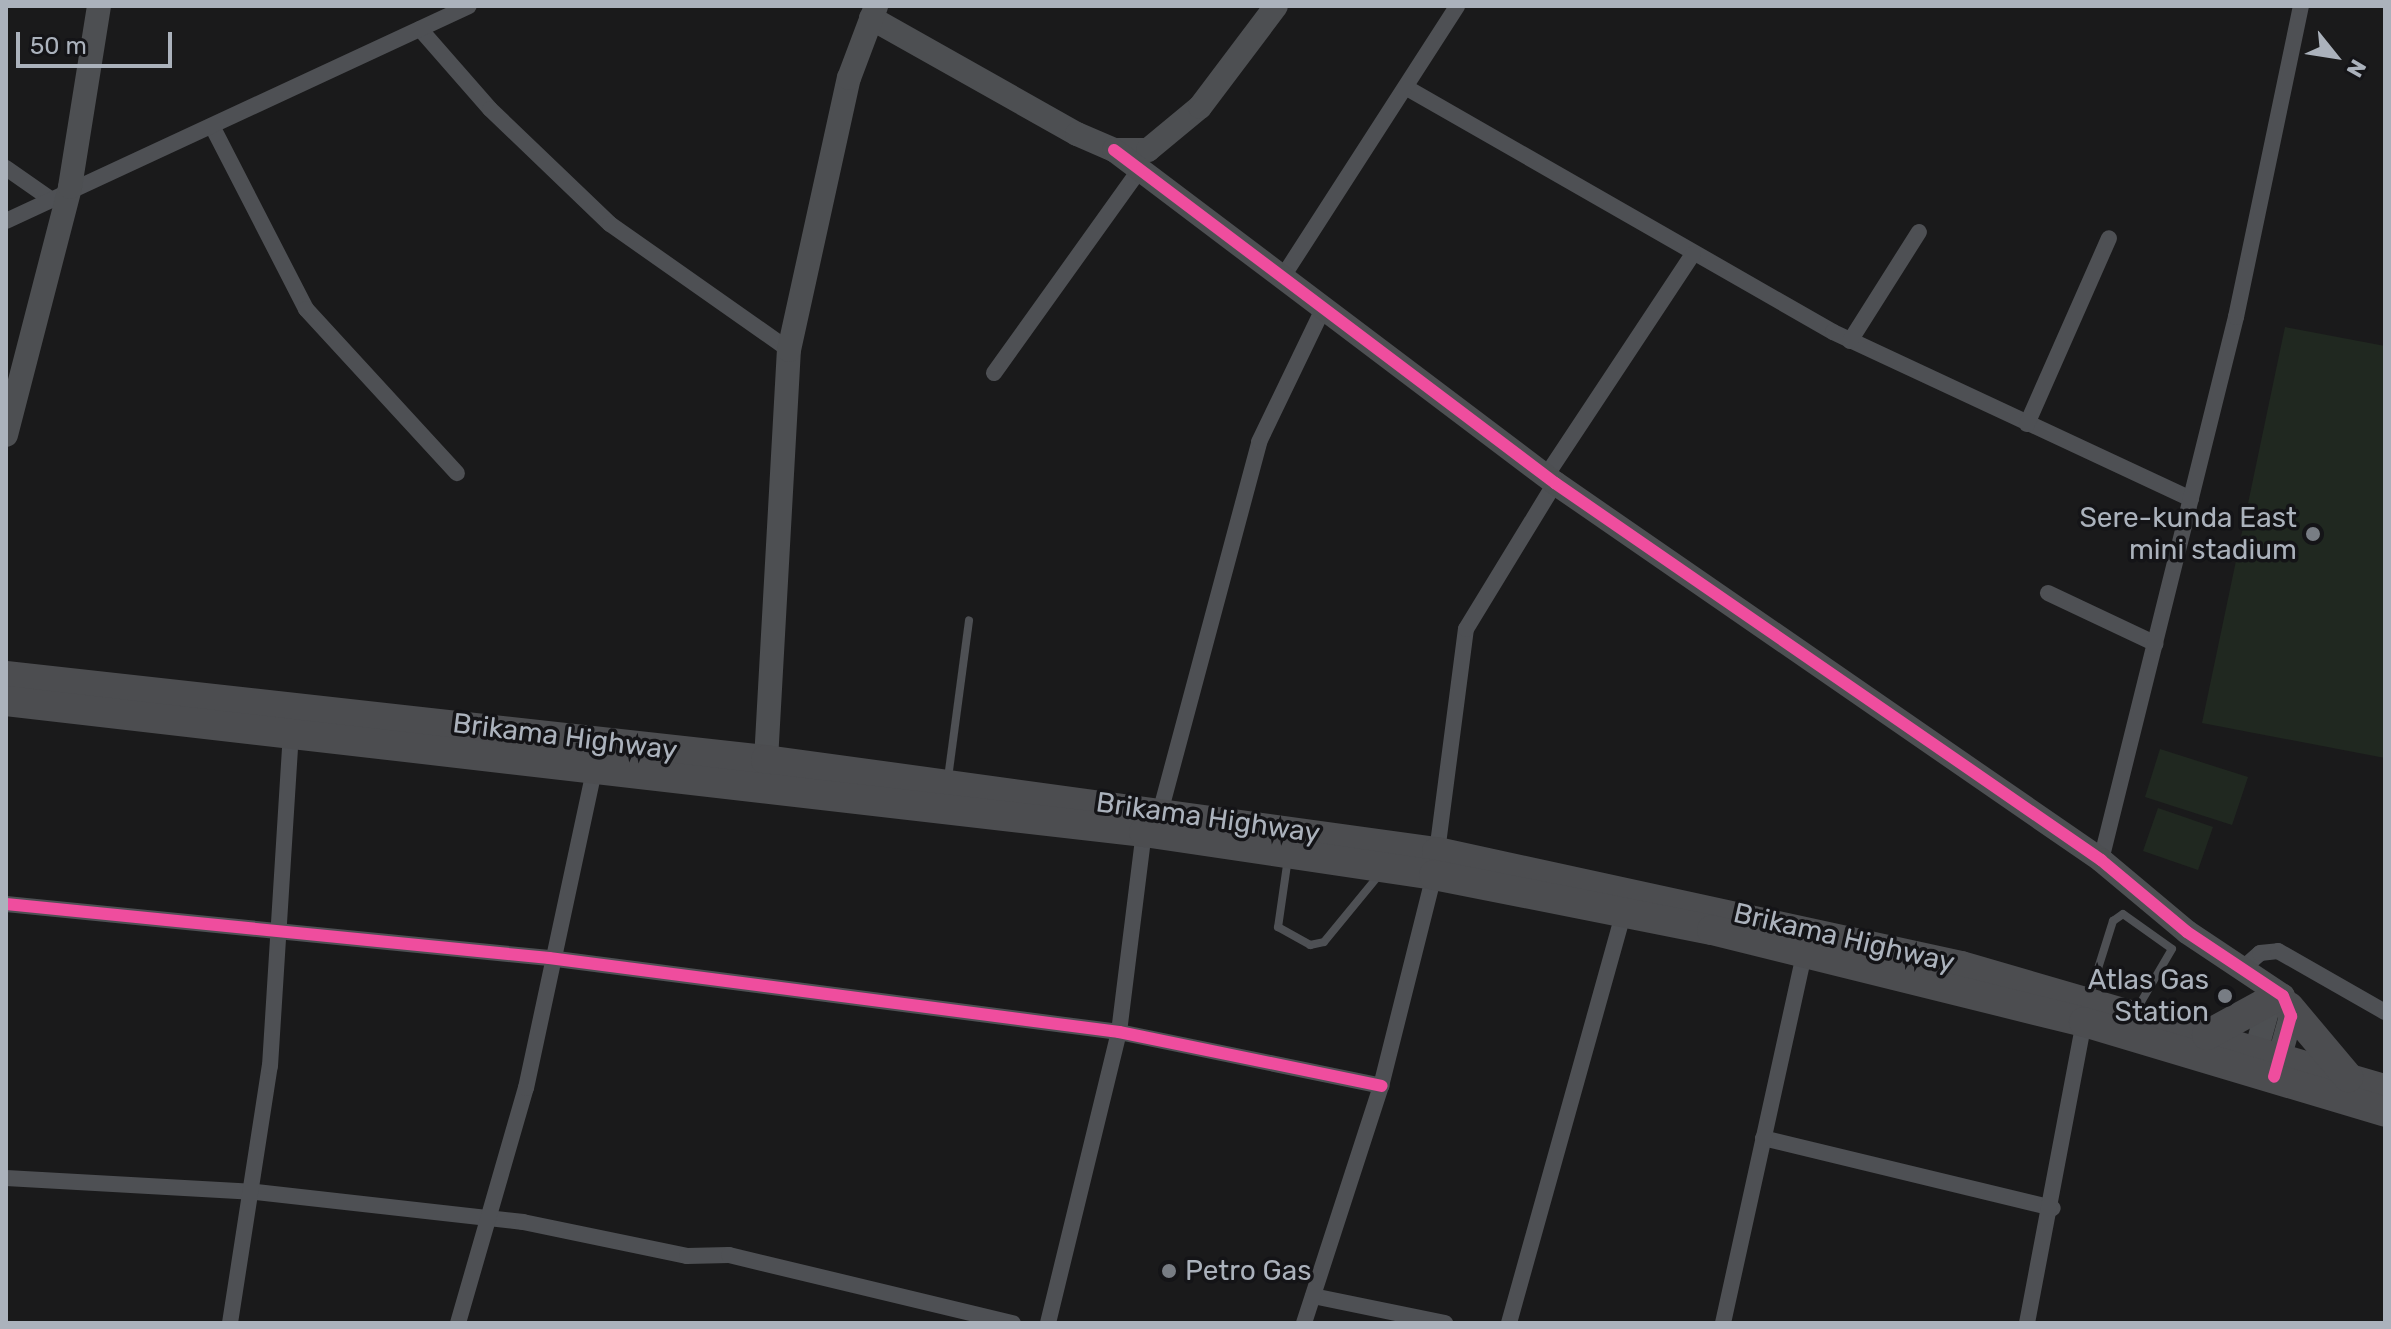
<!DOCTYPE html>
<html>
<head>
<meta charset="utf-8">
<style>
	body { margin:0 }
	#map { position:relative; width:2391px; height:1329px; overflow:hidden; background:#1a1a1b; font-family:Rubik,sans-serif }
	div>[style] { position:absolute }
	.green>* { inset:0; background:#202820 }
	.lane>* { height:8px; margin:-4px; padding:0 4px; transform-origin:4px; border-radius:4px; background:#4e5054 }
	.street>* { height:16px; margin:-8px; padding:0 8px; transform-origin:8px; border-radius:8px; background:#4e5054 }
	.secondary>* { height:24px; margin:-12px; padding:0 12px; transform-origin:12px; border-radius:12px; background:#4d4f52 }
	.highway>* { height:30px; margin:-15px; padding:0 15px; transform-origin:15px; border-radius:15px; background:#4c4d50 }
	.cycleway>* { height:12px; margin:-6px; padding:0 6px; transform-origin:6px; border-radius:6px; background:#ef4d9e }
	.dots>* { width:22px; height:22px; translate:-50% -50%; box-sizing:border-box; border:4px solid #141417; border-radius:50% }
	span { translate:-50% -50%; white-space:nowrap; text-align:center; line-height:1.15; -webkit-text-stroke:7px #141417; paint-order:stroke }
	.poi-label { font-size:28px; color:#abb2bc }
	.right { translate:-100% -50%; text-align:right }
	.left { translate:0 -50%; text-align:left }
	.street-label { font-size:28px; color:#abb2bc }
	.frame { position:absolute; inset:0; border:8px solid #abb2bc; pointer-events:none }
	.north { position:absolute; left:2295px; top:16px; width:80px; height:80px; -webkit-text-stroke:6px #141417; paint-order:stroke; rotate:120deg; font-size:22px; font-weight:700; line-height:32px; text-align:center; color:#abb2bc }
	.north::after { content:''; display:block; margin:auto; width:28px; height:36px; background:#abb2bc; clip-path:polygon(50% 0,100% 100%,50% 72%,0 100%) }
	.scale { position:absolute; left:16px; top:32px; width:156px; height:36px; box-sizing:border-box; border:4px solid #abb2bc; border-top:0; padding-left:10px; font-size:24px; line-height:28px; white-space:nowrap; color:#abb2bc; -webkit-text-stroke:6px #141417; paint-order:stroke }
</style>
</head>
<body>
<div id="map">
	<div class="green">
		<i style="clip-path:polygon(2285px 327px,2385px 346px,2385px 758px,2202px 723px)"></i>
		<i style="clip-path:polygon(2160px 749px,2248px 777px,2232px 825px,2145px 797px)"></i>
		<i style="clip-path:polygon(2158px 808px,2213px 827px,2198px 870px,2143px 851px)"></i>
	</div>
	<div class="lane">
		<i style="left:948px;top:778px;width:159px;rotate:-82.4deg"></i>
		<i style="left:1288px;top:858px;width:70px;rotate:98.2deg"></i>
		<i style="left:1278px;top:927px;width:37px;rotate:29deg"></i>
		<i style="left:1310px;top:945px;width:14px;rotate:-12deg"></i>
		<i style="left:1324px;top:942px;width:87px;rotate:-50.6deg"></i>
		<i style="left:2089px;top:997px;width:80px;rotate:-72.5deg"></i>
		<i style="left:2113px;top:921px;width:12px;rotate:-35deg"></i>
		<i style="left:2123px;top:914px;width:60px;rotate:35.5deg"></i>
		<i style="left:2172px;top:949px;width:69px;rotate:120.3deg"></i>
	</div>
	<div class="street">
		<i style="left:420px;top:29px;width:106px;rotate:48.8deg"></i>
		<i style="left:490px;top:109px;width:166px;rotate:43.8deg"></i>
		<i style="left:610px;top:224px;width:219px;rotate:35.1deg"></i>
		<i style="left:1407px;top:88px;width:491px;rotate:29.8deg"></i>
		<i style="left:1833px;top:332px;width:395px;rotate:25deg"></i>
		<i style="left:212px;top:126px;width:206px;rotate:62.8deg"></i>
		<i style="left:306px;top:309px;width:223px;rotate:47.4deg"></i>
		<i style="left:6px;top:168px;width:52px;rotate:34.9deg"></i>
		<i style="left:6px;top:221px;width:510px;rotate:-24.91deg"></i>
		<i style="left:1282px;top:278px;width:323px;rotate:-57.2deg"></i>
		<i style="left:1850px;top:341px;width:129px;rotate:-57.7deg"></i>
		<i style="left:994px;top:373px;width:246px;rotate:-54.4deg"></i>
		<i style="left:2027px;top:424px;width:203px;rotate:-66.2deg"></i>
		<i style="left:1546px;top:476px;width:266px;rotate:-56.5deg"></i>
		<i style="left:2048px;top:593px;width:119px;rotate:25.3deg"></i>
		<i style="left:1161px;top:809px;width:380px;rotate:-75deg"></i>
		<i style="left:1259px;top:442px;width:148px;rotate:-64.3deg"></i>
		<i style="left:2101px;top:860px;width:560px;rotate:-76.04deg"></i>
		<i style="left:2236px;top:317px;width:318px;rotate:-78.2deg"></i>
		<i style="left:6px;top:904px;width:546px;rotate:5.68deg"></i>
		<i style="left:549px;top:958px;width:575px;rotate:7.4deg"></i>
		<i style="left:1119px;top:1032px;width:268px;rotate:11.6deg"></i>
		<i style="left:2243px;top:968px;width:23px;rotate:-41deg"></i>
		<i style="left:2260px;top:953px;width:18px;rotate:-6deg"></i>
		<i style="left:2278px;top:951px;width:123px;rotate:29.7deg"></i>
		<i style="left:1763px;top:1138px;width:298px;rotate:13.6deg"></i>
		<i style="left:6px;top:1178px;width:250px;rotate:3.2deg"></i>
		<i style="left:256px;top:1192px;width:269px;rotate:6.4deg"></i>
		<i style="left:523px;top:1222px;width:167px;rotate:11.7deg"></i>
		<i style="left:687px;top:1256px;width:42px;rotate:-1.4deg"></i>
		<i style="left:729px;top:1255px;width:292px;rotate:13.5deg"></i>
		<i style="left:1313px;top:1296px;width:135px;rotate:11.6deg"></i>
		<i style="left:230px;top:1323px;width:260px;rotate:-81.2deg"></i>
		<i style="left:270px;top:1066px;width:335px;rotate:-86.4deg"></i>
		<i style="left:458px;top:1323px;width:245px;rotate:-73.9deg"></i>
		<i style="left:526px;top:1088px;width:329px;rotate:-77.9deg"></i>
		<i style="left:1048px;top:1323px;width:300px;rotate:-76.3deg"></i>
		<i style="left:1119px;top:1032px;width:202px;rotate:-82.9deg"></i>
		<i style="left:1304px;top:1323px;width:249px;rotate:-72deg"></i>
		<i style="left:1381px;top:1086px;width:218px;rotate:-75.9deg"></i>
		<i style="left:1434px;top:875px;width:248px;rotate:-82.6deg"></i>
		<i style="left:1466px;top:629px;width:171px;rotate:-58.6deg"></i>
		<i style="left:1509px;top:1323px;width:427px;rotate:-74.4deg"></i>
		<i style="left:1723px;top:1323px;width:378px;rotate:-77.6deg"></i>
		<i style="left:2027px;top:1323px;width:311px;rotate:-79.3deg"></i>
	</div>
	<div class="secondary">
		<i style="left:871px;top:18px;width:236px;rotate:29.4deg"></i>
		<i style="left:1077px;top:134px;width:40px;rotate:23.4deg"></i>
		<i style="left:1114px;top:150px;width:34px"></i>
		<i style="left:1148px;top:150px;width:67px;rotate:-39.6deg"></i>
		<i style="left:1200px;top:107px;width:126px;rotate:-53deg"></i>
		<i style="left:1114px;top:150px;width:553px;rotate:37.06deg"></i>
		<i style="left:1555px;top:483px;width:664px;rotate:34.62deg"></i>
		<i style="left:2101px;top:860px;width:112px;rotate:39.9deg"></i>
		<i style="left:2187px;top:932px;width:115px;rotate:33.7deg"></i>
		<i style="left:2283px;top:996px;width:22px;rotate:68deg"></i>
		<i style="left:2291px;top:1016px;width:60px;rotate:105.4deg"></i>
		<i style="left:6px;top:435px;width:256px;rotate:-75.5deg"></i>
		<i style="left:70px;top:187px;width:183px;rotate:-80.9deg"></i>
		<i style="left:766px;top:760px;width:411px;rotate:-86.8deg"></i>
		<i style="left:789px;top:350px;width:279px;rotate:-77.6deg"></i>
		<i style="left:849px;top:78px;width:77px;rotate:-69.4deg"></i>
		<i style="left:2251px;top:1069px;width:82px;rotate:-74.4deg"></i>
	</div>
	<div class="highway">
		<i style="left:6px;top:676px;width:765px;rotate:6.31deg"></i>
		<i style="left:766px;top:760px;width:677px;rotate:7.81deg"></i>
		<i style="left:1437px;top:852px;width:536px;rotate:12.27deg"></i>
		<i style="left:1961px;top:966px;width:441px;rotate:16.2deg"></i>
		<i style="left:6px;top:701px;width:1146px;rotate:6.57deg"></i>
		<i style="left:1144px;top:832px;width:293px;rotate:8.4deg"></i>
		<i style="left:1434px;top:875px;width:283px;rotate:11.2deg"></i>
		<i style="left:1712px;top:930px;width:383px;rotate:13.9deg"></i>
		<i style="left:2084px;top:1022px;width:314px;rotate:16.6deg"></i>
		<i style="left:2289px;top:1007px;width:92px;rotate:49.9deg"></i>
		<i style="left:2207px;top:1035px;width:73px;rotate:-28.7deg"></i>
	</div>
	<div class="cycleway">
		<i style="left:1114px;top:150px;width:553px;rotate:37.06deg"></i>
		<i style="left:1555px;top:483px;width:664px;rotate:34.62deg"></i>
		<i style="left:2101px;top:860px;width:112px;rotate:39.9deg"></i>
		<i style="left:2187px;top:932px;width:115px;rotate:33.7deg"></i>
		<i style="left:2283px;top:996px;width:22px;rotate:68deg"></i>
		<i style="left:2291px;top:1016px;width:63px;rotate:105.6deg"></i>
		<i style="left:6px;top:904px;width:546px;rotate:5.68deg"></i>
		<i style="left:549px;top:958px;width:575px;rotate:7.4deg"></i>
		<i style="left:1119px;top:1032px;width:268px;rotate:11.6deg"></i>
	</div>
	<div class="dots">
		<i style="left:2313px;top:534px;background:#787d84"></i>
		<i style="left:2225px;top:996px;background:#787d84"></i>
		<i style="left:1169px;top:1271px;background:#787d84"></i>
	</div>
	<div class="poi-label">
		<span class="right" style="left:2297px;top:534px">Sere-kunda East<br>mini stadium</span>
		<span class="right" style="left:2209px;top:996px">Atlas Gas<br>Station</span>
		<span class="left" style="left:1185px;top:1271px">Petro Gas</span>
	</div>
	<div class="street-label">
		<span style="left:565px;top:737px;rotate:7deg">Brikama Highway</span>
		<span style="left:1208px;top:818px;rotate:8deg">Brikama Highway</span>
		<span style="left:1844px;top:938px;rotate:13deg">Brikama Highway</span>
	</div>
	<div class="frame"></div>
	<div class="north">N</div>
	<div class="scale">50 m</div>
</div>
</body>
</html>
